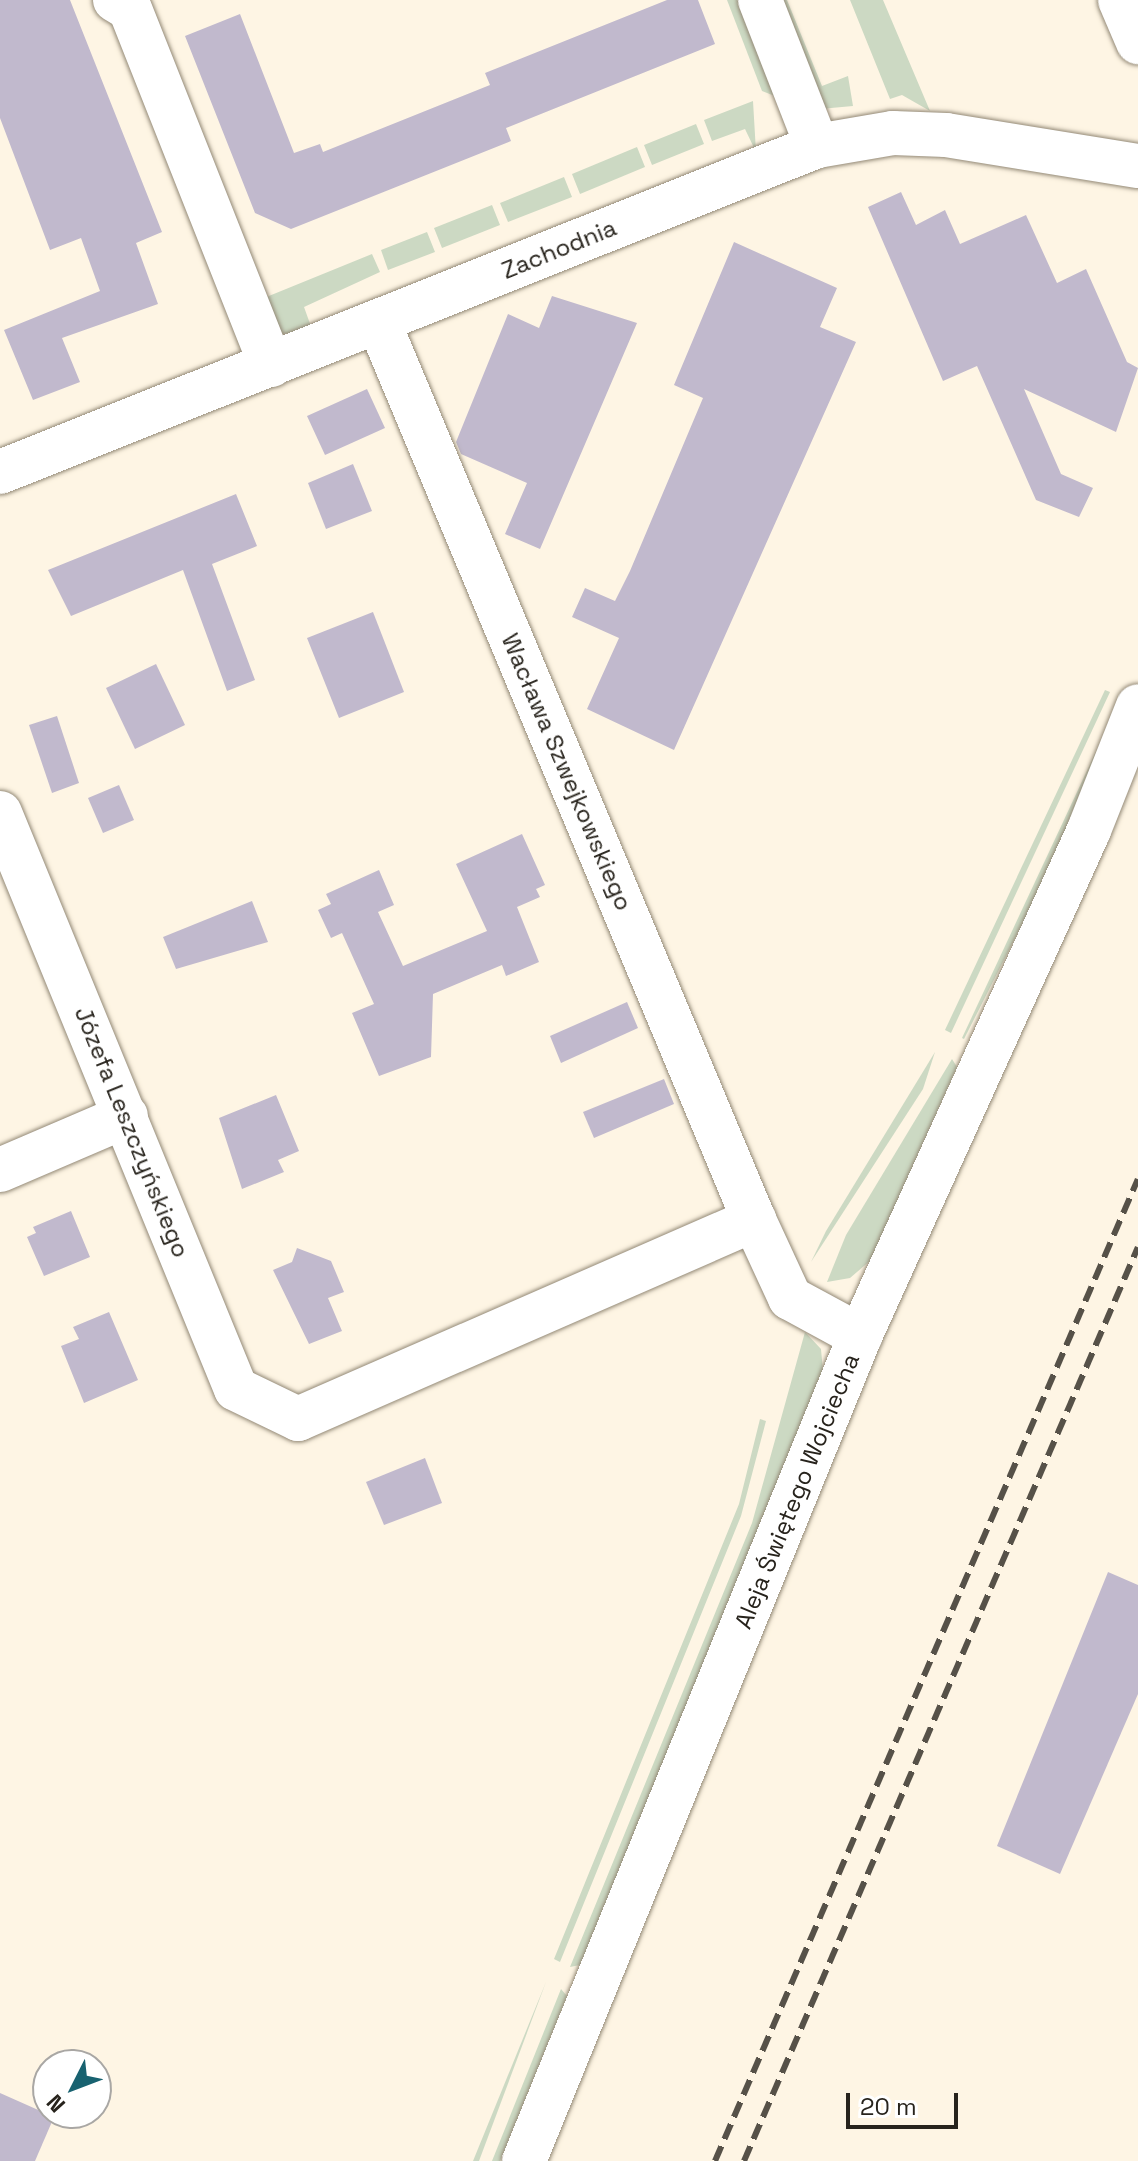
<!DOCTYPE html>
<html>
<head>
<meta charset="utf-8">
<style>
	body { margin:0 }
	#map { position:relative; width:1138px; height:2161px; overflow:hidden; background:#fef5e4; font-family:"Space Grotesk",sans-serif }
	div>[style] { position:absolute }
	.green>* { inset:0; background:#ccd9c3 }
	.building>* { inset:0; background:#c1b9cd }
	.roads { filter:drop-shadow(0 0 2px #938976) drop-shadow(0 0 2px #938976) }
	.minor>* { height:44px; margin:-22px; padding:0 22px; transform-origin:22px; border-radius:22px; background:#fff }
	.rail>* { height:6px; margin-top:-3px; transform-origin:0; background:repeating-linear-gradient(90deg,#565148 0 16px,transparent 0 24px) }
	span { translate:-50% -50%; white-space:nowrap; text-align:center; line-height:1.15; -webkit-text-stroke:6px #fff; paint-order:stroke }
	.street-label { font-size:24px; color:#27231c }
	.north { position:absolute; left:32px; top:2049px; width:80px; height:80px; box-sizing:border-box; background:#fff; border:2px solid #a9a7a4; border-radius:50%; rotate:228deg; font-size:22px; font-weight:700; line-height:32px; text-align:center; color:#27231c }
	.north::after { content:''; display:block; margin:auto; width:28px; height:36px; background:#186270; clip-path:polygon(50% 0,100% 100%,50% 72%,0 100%) }
	.scale { position:absolute; left:846px; top:2093px; width:112px; height:36px; box-sizing:border-box; border:4px solid #27231c; border-top:0; padding-left:10px; font-size:24px; line-height:28px; white-space:nowrap; color:#27231c; -webkit-text-stroke:6px #fff; paint-order:stroke }
</style>
</head>
<body>
<div id="map">
	<div class="green">
		<i style="clip-path:polygon(727px 0,742px 0,780px 98px,762px 91px)"></i>
		<i style="clip-path:polygon(777px 0,787px 0,822px 86px,848px 76px,853px 106px,820px 109px)"></i>
		<i style="clip-path:polygon(850px 0,883px 0,930px 111px,902px 95px,890px 99px)"></i>
		<i style="clip-path:polygon(753px 101px,756px 152px,745px 129px,712px 141px,704px 120px)"></i>
		<i style="clip-path:polygon(696px 124px,704px 144px,652px 165px,644px 145px)"></i>
		<i style="clip-path:polygon(637px 147px,645px 167px,580px 194px,572px 174px)"></i>
		<i style="clip-path:polygon(564px 177px,572px 197px,508px 222px,500px 203px)"></i>
		<i style="clip-path:polygon(492px 205px,500px 225px,442px 248px,434px 228px)"></i>
		<i style="clip-path:polygon(427px 232px,435px 252px,388px 270px,381px 250px)"></i>
		<i style="clip-path:polygon(372px 254px,380px 272px,304px 307px,313px 332px,278px 334px,259px 300px)"></i>
		<i style="clip-path:polygon(1105px 690px,1110px 692px,951px 1033px,945px 1030px)"></i>
		<i style="clip-path:polygon(1121px 698px,1046px 877px,964px 1039px,962px 1038px)"></i>
		<i style="clip-path:polygon(935px 1052px,923px 1089px,811px 1262px,826px 1231px)"></i>
		<i style="clip-path:polygon(952px 1059px,957px 1067px,871px 1260px,850px 1278px,827px 1282px,846px 1235px)"></i>
		<i style="clip-path:polygon(805px 1332px,821px 1349px,823px 1371px,580px 1965px,570px 1967px,752px 1523px)"></i>
		<i style="clip-path:polygon(760px 1419px,766px 1421px,741px 1516px,560px 1962px,554px 1959px,739px 1504px)"></i>
		<i style="clip-path:polygon(546px 1982px,479px 2161px,473px 2161px)"></i>
		<i style="clip-path:polygon(561px 1989px,567px 1996px,500px 2161px,492px 2161px)"></i>
	</div>
	<div class="building">
		<i style="clip-path:polygon(0 0,70px 0,162px 232px,136px 243px,158px 304px,62px 338px,80px 382px,33px 400px,4px 330px,100px 291px,81px 238px,50px 250px,0 118px)"></i>
		<i style="clip-path:polygon(667px 0,698px 0,715px 44px,506px 128px,511px 141px,291px 229px,255px 213px,185px 36px,240px 14px,294px 153px,320px 144px,323px 152px,490px 85px,485px 73px)"></i>
		<i style="clip-path:polygon(901px 192px,916px 225px,945px 210px,960px 244px,1026px 215px,1057px 283px,1086px 269px,1127px 362px,1138px 368px,1116px 432px,1024px 389px,1061px 474px,1093px 488px,1079px 517px,1036px 500px,977px 366px,943px 381px,868px 207px)"></i>
		<i style="clip-path:polygon(734px 242px,837px 288px,820px 327px,856px 342px,674px 750px,587px 709px,619px 638px,572px 617px,585px 588px,615px 601px,630px 571px,703px 398px,674px 385px)"></i>
		<i style="clip-path:polygon(552px 296px,637px 323px,540px 549px,505px 534px,527px 483px,461px 454px,456px 442px,508px 314px,539px 328px)"></i>
		<i style="clip-path:polygon(367px 389px,385px 428px,325px 455px,307px 416px)"></i>
		<i style="clip-path:polygon(353px 464px,372px 511px,326px 529px,308px 483px)"></i>
		<i style="clip-path:polygon(236px 494px,257px 546px,212px 564px,255px 680px,227px 691px,183px 570px,71px 616px,48px 570px)"></i>
		<i style="clip-path:polygon(373px 612px,404px 692px,339px 718px,307px 638px)"></i>
		<i style="clip-path:polygon(156px 664px,185px 725px,135px 749px,106px 688px)"></i>
		<i style="clip-path:polygon(57px 716px,79px 783px,52px 793px,29px 725px)"></i>
		<i style="clip-path:polygon(119px 785px,134px 820px,103px 833px,88px 798px)"></i>
		<i style="clip-path:polygon(522px 834px,545px 885px,536px 889px,540px 897px,517px 907px,539px 962px,506px 976px,502px 965px,433px 994px,431px 1057px,379px 1076px,352px 1013px,374px 1004px,342px 933px,331px 938px,318px 910px,331px 904px,326px 894px,379px 870px,394px 905px,378px 912px,403px 966px,487px 931px,456px 864px)"></i>
		<i style="clip-path:polygon(252px 901px,268px 942px,176px 969px,163px 937px)"></i>
		<i style="clip-path:polygon(627px 1002px,638px 1028px,561px 1063px,550px 1036px)"></i>
		<i style="clip-path:polygon(664px 1079px,674px 1104px,594px 1138px,583px 1112px)"></i>
		<i style="clip-path:polygon(276px 1095px,299px 1151px,278px 1160px,284px 1172px,242px 1189px,219px 1118px)"></i>
		<i style="clip-path:polygon(71px 1211px,90px 1257px,44px 1276px,27px 1237px,36px 1233px,33px 1227px)"></i>
		<i style="clip-path:polygon(297px 1248px,331px 1261px,344px 1292px,328px 1298px,342px 1331px,309px 1344px,273px 1270px,292px 1262px)"></i>
		<i style="clip-path:polygon(109px 1312px,138px 1380px,84px 1403px,61px 1346px,79px 1339px,73px 1327px)"></i>
		<i style="clip-path:polygon(425px 1458px,442px 1503px,384px 1525px,366px 1482px)"></i>
		<i style="clip-path:polygon(1108px 1572px,1138px 1585px,1138px 1694px,1060px 1874px,997px 1846px)"></i>
		<i style="clip-path:polygon(0 2093px,54px 2117px,35px 2161px,0 2161px)"></i>
	</div>
	<div class="roads">
		<div class="minor">
			<i style="left:115px;top:0;width:17px;rotate:31deg"></i>
			<i style="left:130px;top:9px;width:383px;rotate:68.4deg"></i>
			<i style="left:760px;top:0;width:157px;rotate:68.7deg"></i>
			<i style="left:1120px;top:0;width:46px;rotate:66.8deg"></i>
			<i style="left:0;top:472px;width:880px;rotate:-21.75deg"></i>
			<i style="left:817px;top:146px;width:77px;rotate:-9.7deg"></i>
			<i style="left:893px;top:133px;width:53px;rotate:2.2deg"></i>
			<i style="left:946px;top:135px;width:194px;rotate:9.2deg"></i>
			<i style="left:0;top:813px;width:622px;rotate:67.72deg"></i>
			<i style="left:236px;top:1389px;width:69px;rotate:25.8deg"></i>
			<i style="left:298px;top:1419px;width:498px;rotate:-23.6deg"></i>
			<i style="left:754px;top:1220px;width:972px;rotate:-112.69deg"></i>
			<i style="left:0;top:1170px;width:137px;rotate:-23.2deg"></i>
			<i style="left:754px;top:1220px;width:86px;rotate:65.2deg"></i>
			<i style="left:790px;top:1298px;width:80px;rotate:28.5deg"></i>
			<i style="left:524px;top:2161px;width:891px;rotate:-67.84deg"></i>
			<i style="left:860px;top:1336px;width:555px;rotate:-65.65deg"></i>
			<i style="left:1089px;top:830px;width:133px;rotate:-68.4deg"></i>
		</div>
	</div>
	<div class="rail">
		<i style="left:715px;top:2161px;width:1069px;rotate:-66.7deg"></i>
		<i style="left:744px;top:2161px;width:995px;rotate:-66.68deg"></i>
	</div>
	<div class="street-label">
		<span style="left:559px;top:249px;rotate:-22deg">Zachodnia</span>
		<span style="left:567px;top:772px;rotate:67deg">Wacława Szwejkowskiego</span>
		<span style="left:132px;top:1132px;rotate:68deg">Józefa Leszczyńskiego</span>
		<span style="left:797px;top:1491px;rotate:-68deg">Aleja Świętego Wojciecha</span>
	</div>
	<div class="north">N</div>
	<div class="scale">20 m</div>
</div>
</body>
</html>
